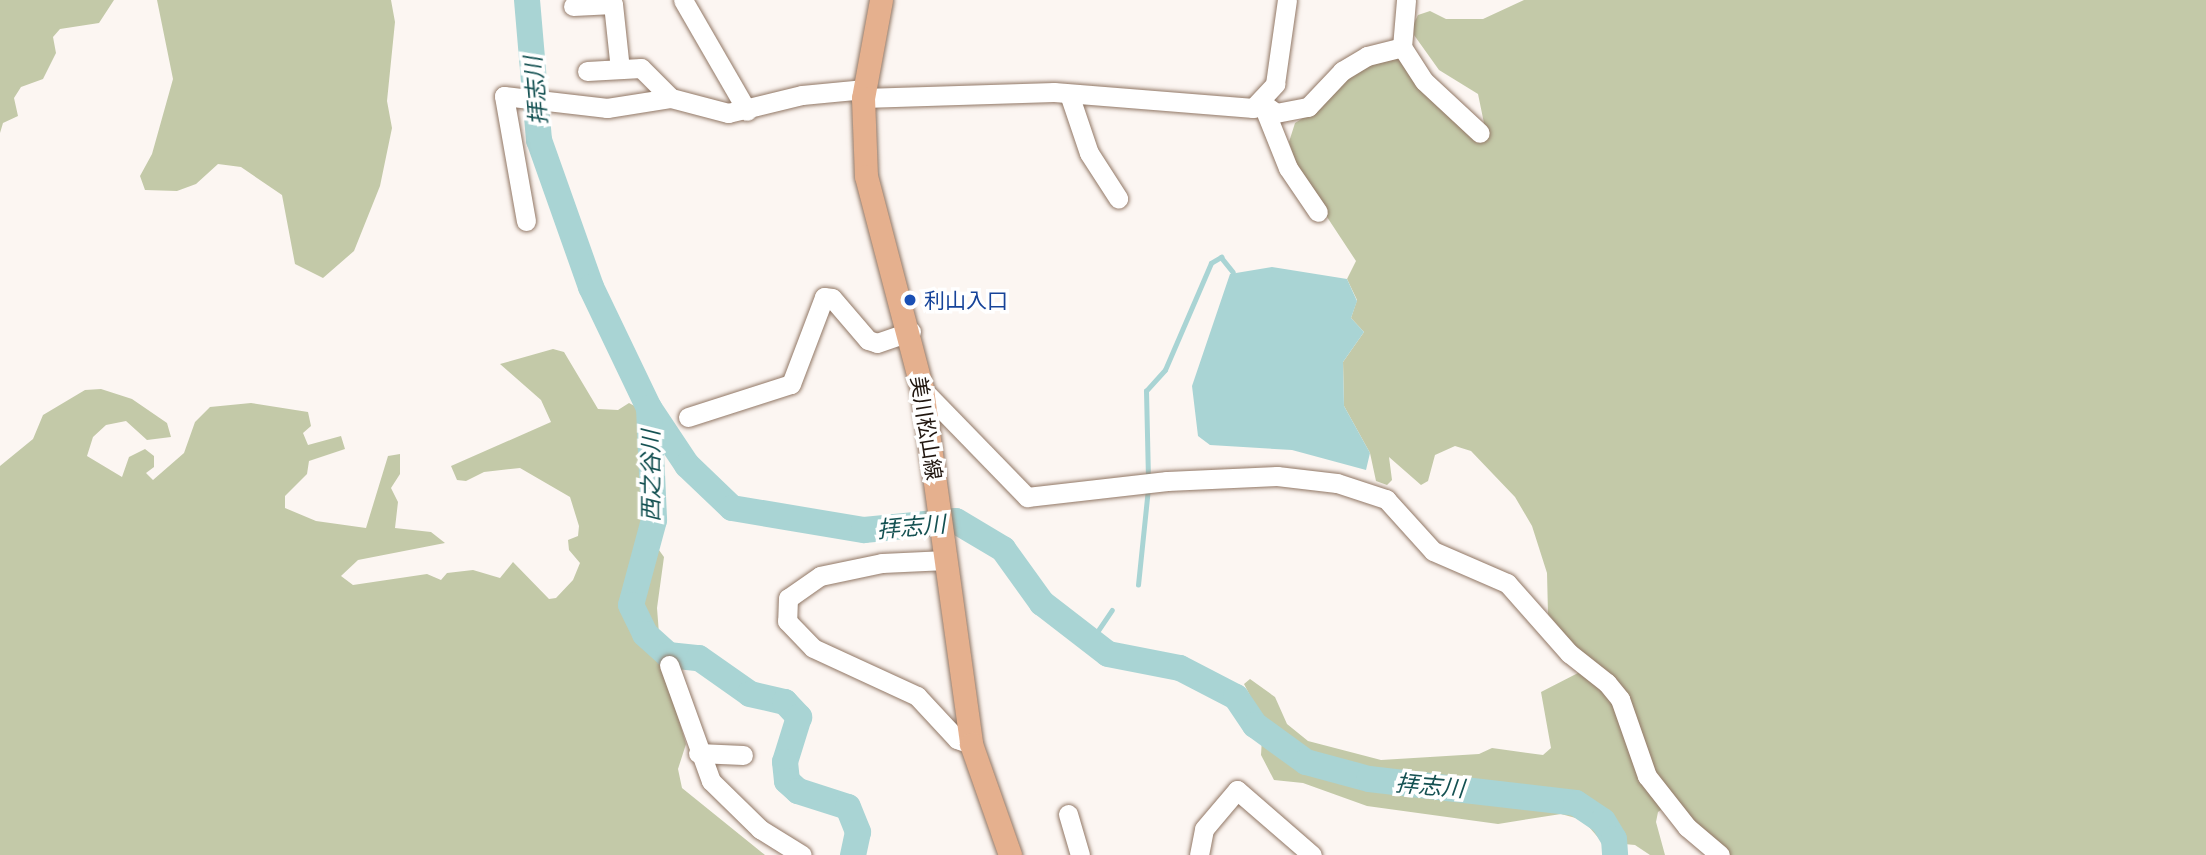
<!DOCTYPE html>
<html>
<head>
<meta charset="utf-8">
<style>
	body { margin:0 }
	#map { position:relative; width:2206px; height:855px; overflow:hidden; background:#fcf6f2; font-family:"IBM Plex Sans","Noto Sans JP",sans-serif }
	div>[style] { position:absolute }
	.forest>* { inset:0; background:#c3c9a8 }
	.water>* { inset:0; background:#a9d4d4 }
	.stream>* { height:4.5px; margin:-2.25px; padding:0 2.25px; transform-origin:2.25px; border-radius:2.25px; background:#a9d4d4 }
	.river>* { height:26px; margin:-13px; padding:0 13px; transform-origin:13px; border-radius:13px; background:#a9d4d4 }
	.roads { filter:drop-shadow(0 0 2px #917765) drop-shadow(0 0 2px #917765) }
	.minor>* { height:19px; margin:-9.5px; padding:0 9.5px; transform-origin:9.5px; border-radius:9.5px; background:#fff }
	.major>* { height:23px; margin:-11.5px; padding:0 11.5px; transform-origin:11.5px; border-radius:11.5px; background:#e5b08e }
	.dots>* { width:19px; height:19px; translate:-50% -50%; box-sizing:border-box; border:4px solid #fff; border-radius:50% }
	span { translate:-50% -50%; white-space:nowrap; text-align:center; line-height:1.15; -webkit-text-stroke:7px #fff; paint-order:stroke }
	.transit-label { font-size:21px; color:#164399 }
	.left { translate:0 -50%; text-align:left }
	.street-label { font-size:21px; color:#20160f }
	.water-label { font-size:23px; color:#145152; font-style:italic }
</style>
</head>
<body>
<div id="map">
	<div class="forest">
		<i style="clip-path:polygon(0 0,114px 0,99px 23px,60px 29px,53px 37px,56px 53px,43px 79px,21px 87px,14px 98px,18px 116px,3px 123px,0 133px)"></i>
		<i style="clip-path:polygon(157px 0,391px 0,395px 22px,387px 101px,392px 128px,380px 186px,354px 251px,323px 278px,295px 264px,282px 195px,241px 167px,218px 164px,196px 184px,177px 191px,145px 190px,140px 176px,152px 154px,173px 79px)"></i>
		<i style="clip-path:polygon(1524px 0,2206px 0,2206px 855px,1727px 855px,1672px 802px,1658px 812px,1656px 822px,1665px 855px,1650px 855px,1635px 845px,1602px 842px,1583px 820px,1561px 814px,1498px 824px,1367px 806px,1303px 783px,1274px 780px,1261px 755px,1263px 721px,1244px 684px,1250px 679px,1275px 697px,1287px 724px,1308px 741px,1381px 760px,1479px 754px,1492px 748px,1543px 755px,1551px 748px,1541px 692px,1578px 673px,1583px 656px,1548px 614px,1547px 573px,1532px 526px,1515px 497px,1471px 451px,1455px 446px,1435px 455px,1428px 481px,1421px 485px,1389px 457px,1392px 480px,1387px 485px,1376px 481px,1370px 453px,1344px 406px,1343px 362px,1364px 332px,1351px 318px,1357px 300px,1347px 279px,1356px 261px,1300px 176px,1289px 142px,1295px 123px,1314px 111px,1328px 91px,1362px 66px,1397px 57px,1471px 138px,1479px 139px,1485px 128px,1478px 94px,1439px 70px,1414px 35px,1413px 25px,1418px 15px,1430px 11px,1446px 19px,1483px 19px)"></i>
		<i style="clip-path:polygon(553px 349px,564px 352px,598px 409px,618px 410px,629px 403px,642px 410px,648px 535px,664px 557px,657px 608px,661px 659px,686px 744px,678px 769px,682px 788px,765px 855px,0 855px,0 466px,33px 439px,43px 415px,85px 390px,101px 389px,132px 399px,167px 423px,171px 437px,147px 440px,126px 421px,106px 425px,93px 437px,87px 456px,122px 477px,129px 457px,145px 449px,154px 456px,154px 467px,146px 473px,153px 480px,184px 453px,195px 422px,210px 407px,251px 403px,308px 412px,311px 426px,303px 433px,308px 445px,341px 436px,345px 449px,309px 461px,307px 474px,285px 496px,285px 508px,316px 521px,366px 528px,388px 456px,400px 454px,400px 474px,391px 488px,398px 502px,395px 528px,431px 532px,445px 543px,358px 560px,341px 576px,353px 585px,427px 574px,441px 580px,447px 573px,473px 570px,500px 578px,513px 562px,549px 599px,556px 598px,573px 580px,580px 563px,569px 550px,568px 540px,578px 536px,579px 526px,570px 497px,520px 468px,484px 472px,466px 481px,457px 480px,451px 466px,551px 422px,541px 400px,500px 364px)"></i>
	</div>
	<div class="water">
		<i style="clip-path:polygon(1272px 267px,1347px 279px,1357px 301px,1351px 318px,1364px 332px,1343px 362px,1344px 406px,1370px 453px,1366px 470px,1292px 450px,1210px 445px,1198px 436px,1192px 386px,1230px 274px)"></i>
	</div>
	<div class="stream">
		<i style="left:1148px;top:479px;width:88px;rotate:-91.3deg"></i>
		<i style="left:1146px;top:391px;width:28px;rotate:-48deg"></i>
		<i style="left:1165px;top:370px;width:116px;rotate:-66.7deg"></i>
		<i style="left:1211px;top:263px;width:12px;rotate:-31deg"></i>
		<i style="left:1221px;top:257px;width:19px;rotate:51deg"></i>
		<i style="left:1138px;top:585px;width:98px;rotate:-84.1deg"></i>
		<i style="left:1091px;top:641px;width:37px;rotate:-56deg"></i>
	</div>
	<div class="river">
		<i style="left:527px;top:0;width:141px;rotate:85.1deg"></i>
		<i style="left:539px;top:140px;width:156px;rotate:70.5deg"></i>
		<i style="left:591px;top:287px;width:134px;rotate:64.4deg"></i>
		<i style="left:649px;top:408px;width:69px;rotate:56.3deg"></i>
		<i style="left:687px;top:465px;width:62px;rotate:43.7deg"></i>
		<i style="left:732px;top:508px;width:134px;rotate:9.5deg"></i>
		<i style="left:864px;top:530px;width:92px;rotate:-5.6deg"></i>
		<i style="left:956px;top:521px;width:55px;rotate:30.8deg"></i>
		<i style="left:1003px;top:549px;width:67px;rotate:54.2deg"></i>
		<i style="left:1042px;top:603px;width:83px;rotate:37.7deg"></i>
		<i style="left:1108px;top:654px;width:73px;rotate:11deg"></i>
		<i style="left:1180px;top:668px;width:63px;rotate:27.4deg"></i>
		<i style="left:1236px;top:697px;width:34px;rotate:56deg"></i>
		<i style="left:1255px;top:725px;width:63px;rotate:36deg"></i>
		<i style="left:1306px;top:762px;width:65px;rotate:15.1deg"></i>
		<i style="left:1369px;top:779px;width:208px;rotate:6.6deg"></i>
		<i style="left:1576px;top:803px;width:32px;rotate:34deg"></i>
		<i style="left:1603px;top:821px;width:21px;rotate:59deg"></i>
		<i style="left:1614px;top:839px;width:16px;rotate:86deg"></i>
		<i style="left:649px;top:408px;width:112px;rotate:87.4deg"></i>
		<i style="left:654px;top:520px;width:88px;rotate:105.1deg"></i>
		<i style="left:631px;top:605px;width:32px;rotate:64deg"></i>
		<i style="left:645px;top:634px;width:31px;rotate:42deg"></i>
		<i style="left:668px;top:655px;width:31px;rotate:6deg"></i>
		<i style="left:699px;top:658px;width:62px;rotate:35.2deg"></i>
		<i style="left:750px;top:694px;width:36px;rotate:13deg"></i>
		<i style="left:785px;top:702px;width:21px;rotate:47deg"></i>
		<i style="left:799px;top:717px;width:47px;rotate:107.3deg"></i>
		<i style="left:785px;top:762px;width:19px;rotate:84deg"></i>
		<i style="left:787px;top:781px;width:15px;rotate:42deg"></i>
		<i style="left:798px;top:791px;width:52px;rotate:17.7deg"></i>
		<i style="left:848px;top:807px;width:27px;rotate:68deg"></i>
		<i style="left:858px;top:832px;width:24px;rotate:102deg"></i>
	</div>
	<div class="roads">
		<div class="minor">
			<i style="left:683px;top:0;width:128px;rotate:60deg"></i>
			<i style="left:573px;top:6px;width:40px;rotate:-2.9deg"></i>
			<i style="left:613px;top:4px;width:65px;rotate:83.9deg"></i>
			<i style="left:1402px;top:47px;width:40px;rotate:57.1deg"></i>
			<i style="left:1424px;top:81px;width:76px;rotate:42.9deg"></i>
			<i style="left:587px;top:71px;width:54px;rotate:-3.2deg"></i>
			<i style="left:641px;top:68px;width:42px;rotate:45deg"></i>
			<i style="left:1069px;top:94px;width:62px;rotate:71.3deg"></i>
			<i style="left:1089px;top:153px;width:54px;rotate:57.2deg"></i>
			<i style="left:863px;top:98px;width:191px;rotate:-1.8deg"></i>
			<i style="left:1054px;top:92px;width:200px;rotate:4.6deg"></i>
			<i style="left:1253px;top:108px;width:33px;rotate:-47deg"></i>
			<i style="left:1275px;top:84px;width:85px;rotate:-81.9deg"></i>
			<i style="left:1262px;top:103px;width:17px;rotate:36deg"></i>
			<i style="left:1276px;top:113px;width:33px;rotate:-11deg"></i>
			<i style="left:1308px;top:107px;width:50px;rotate:-46.6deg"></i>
			<i style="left:1342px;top:71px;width:29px;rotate:-31deg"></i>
			<i style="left:1367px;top:56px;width:36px;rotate:-14deg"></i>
			<i style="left:1402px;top:47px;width:47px;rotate:-85.1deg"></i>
			<i style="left:1262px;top:103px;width:70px;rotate:68.2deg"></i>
			<i style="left:1288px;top:168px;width:53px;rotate:55.7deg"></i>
			<i style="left:526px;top:221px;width:127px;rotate:-100deg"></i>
			<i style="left:504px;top:96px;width:104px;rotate:6.6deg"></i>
			<i style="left:607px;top:108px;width:65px;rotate:-8.9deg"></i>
			<i style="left:671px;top:98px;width:59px;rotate:14.7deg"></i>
			<i style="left:728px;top:113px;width:76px;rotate:-13.7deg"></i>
			<i style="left:802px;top:95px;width:63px;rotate:-5.4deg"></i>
			<i style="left:922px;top:389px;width:151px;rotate:45.8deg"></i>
			<i style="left:1027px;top:497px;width:141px;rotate:-6.5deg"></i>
			<i style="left:1167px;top:481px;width:110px;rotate:-2.6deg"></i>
			<i style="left:1277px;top:476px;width:60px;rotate:6.7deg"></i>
			<i style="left:1337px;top:483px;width:52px;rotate:18.1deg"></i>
			<i style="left:1386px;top:499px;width:70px;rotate:47.9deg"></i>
			<i style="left:1433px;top:551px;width:81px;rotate:23.4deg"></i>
			<i style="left:1507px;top:583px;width:94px;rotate:48.5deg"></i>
			<i style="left:1569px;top:653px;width:48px;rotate:38.3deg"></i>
			<i style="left:1607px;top:683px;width:21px;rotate:51deg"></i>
			<i style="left:1620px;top:699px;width:82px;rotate:70.7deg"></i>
			<i style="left:1647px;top:776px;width:65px;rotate:51.9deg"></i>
			<i style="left:1687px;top:827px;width:43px;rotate:40.3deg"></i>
			<i style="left:688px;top:417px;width:108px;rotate:-17.8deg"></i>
			<i style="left:791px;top:384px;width:93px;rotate:-69.2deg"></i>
			<i style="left:824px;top:297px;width:8px;rotate:7deg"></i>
			<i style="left:832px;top:298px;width:55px;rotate:49.4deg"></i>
			<i style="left:868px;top:340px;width:9px;rotate:18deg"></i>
			<i style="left:877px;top:343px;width:36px;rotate:-19deg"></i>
			<i style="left:946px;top:560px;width:64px;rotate:177.3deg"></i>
			<i style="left:882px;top:563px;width:63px;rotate:168.2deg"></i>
			<i style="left:820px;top:576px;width:39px;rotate:145deg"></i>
			<i style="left:788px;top:598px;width:23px;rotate:92deg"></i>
			<i style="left:787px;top:621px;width:37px;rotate:46deg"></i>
			<i style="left:813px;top:648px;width:115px;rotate:24.8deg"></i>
			<i style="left:917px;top:696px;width:59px;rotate:47.1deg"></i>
			<i style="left:957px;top:739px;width:15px;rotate:20deg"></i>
			<i style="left:669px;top:665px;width:123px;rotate:70.1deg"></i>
			<i style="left:711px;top:781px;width:69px;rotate:44.4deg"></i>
			<i style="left:760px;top:829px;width:49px;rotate:31.8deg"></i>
			<i style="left:698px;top:753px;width:45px;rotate:2.5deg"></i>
			<i style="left:1068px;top:814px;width:43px;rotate:73.7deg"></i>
			<i style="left:1199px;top:855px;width:26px;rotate:-79deg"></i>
			<i style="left:1204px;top:829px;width:51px;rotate:-49.8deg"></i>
			<i style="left:1237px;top:790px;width:99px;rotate:40.9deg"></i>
		</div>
		<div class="major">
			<i style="left:881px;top:0;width:100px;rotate:100.4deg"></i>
			<i style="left:863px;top:98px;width:78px;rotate:87.8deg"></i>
			<i style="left:866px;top:176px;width:220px;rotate:75.3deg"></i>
			<i style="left:922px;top:389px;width:358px;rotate:82.1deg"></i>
			<i style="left:971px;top:744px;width:118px;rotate:70.6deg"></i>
		</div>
	</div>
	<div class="dots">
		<i style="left:910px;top:300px;background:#1a4fb4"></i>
	</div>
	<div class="transit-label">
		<span class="left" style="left:924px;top:300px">利山入口</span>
	</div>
	<div class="street-label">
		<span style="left:927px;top:428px;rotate:81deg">美川松山線</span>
	</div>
	<div class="water-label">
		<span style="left:535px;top:91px;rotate:-95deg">拝志川</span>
		<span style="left:650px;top:476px;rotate:-90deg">西之谷川</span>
		<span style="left:911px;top:526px;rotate:-5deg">拝志川</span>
		<span style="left:1430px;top:785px;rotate:5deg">拝志川</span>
	</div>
</div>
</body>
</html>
